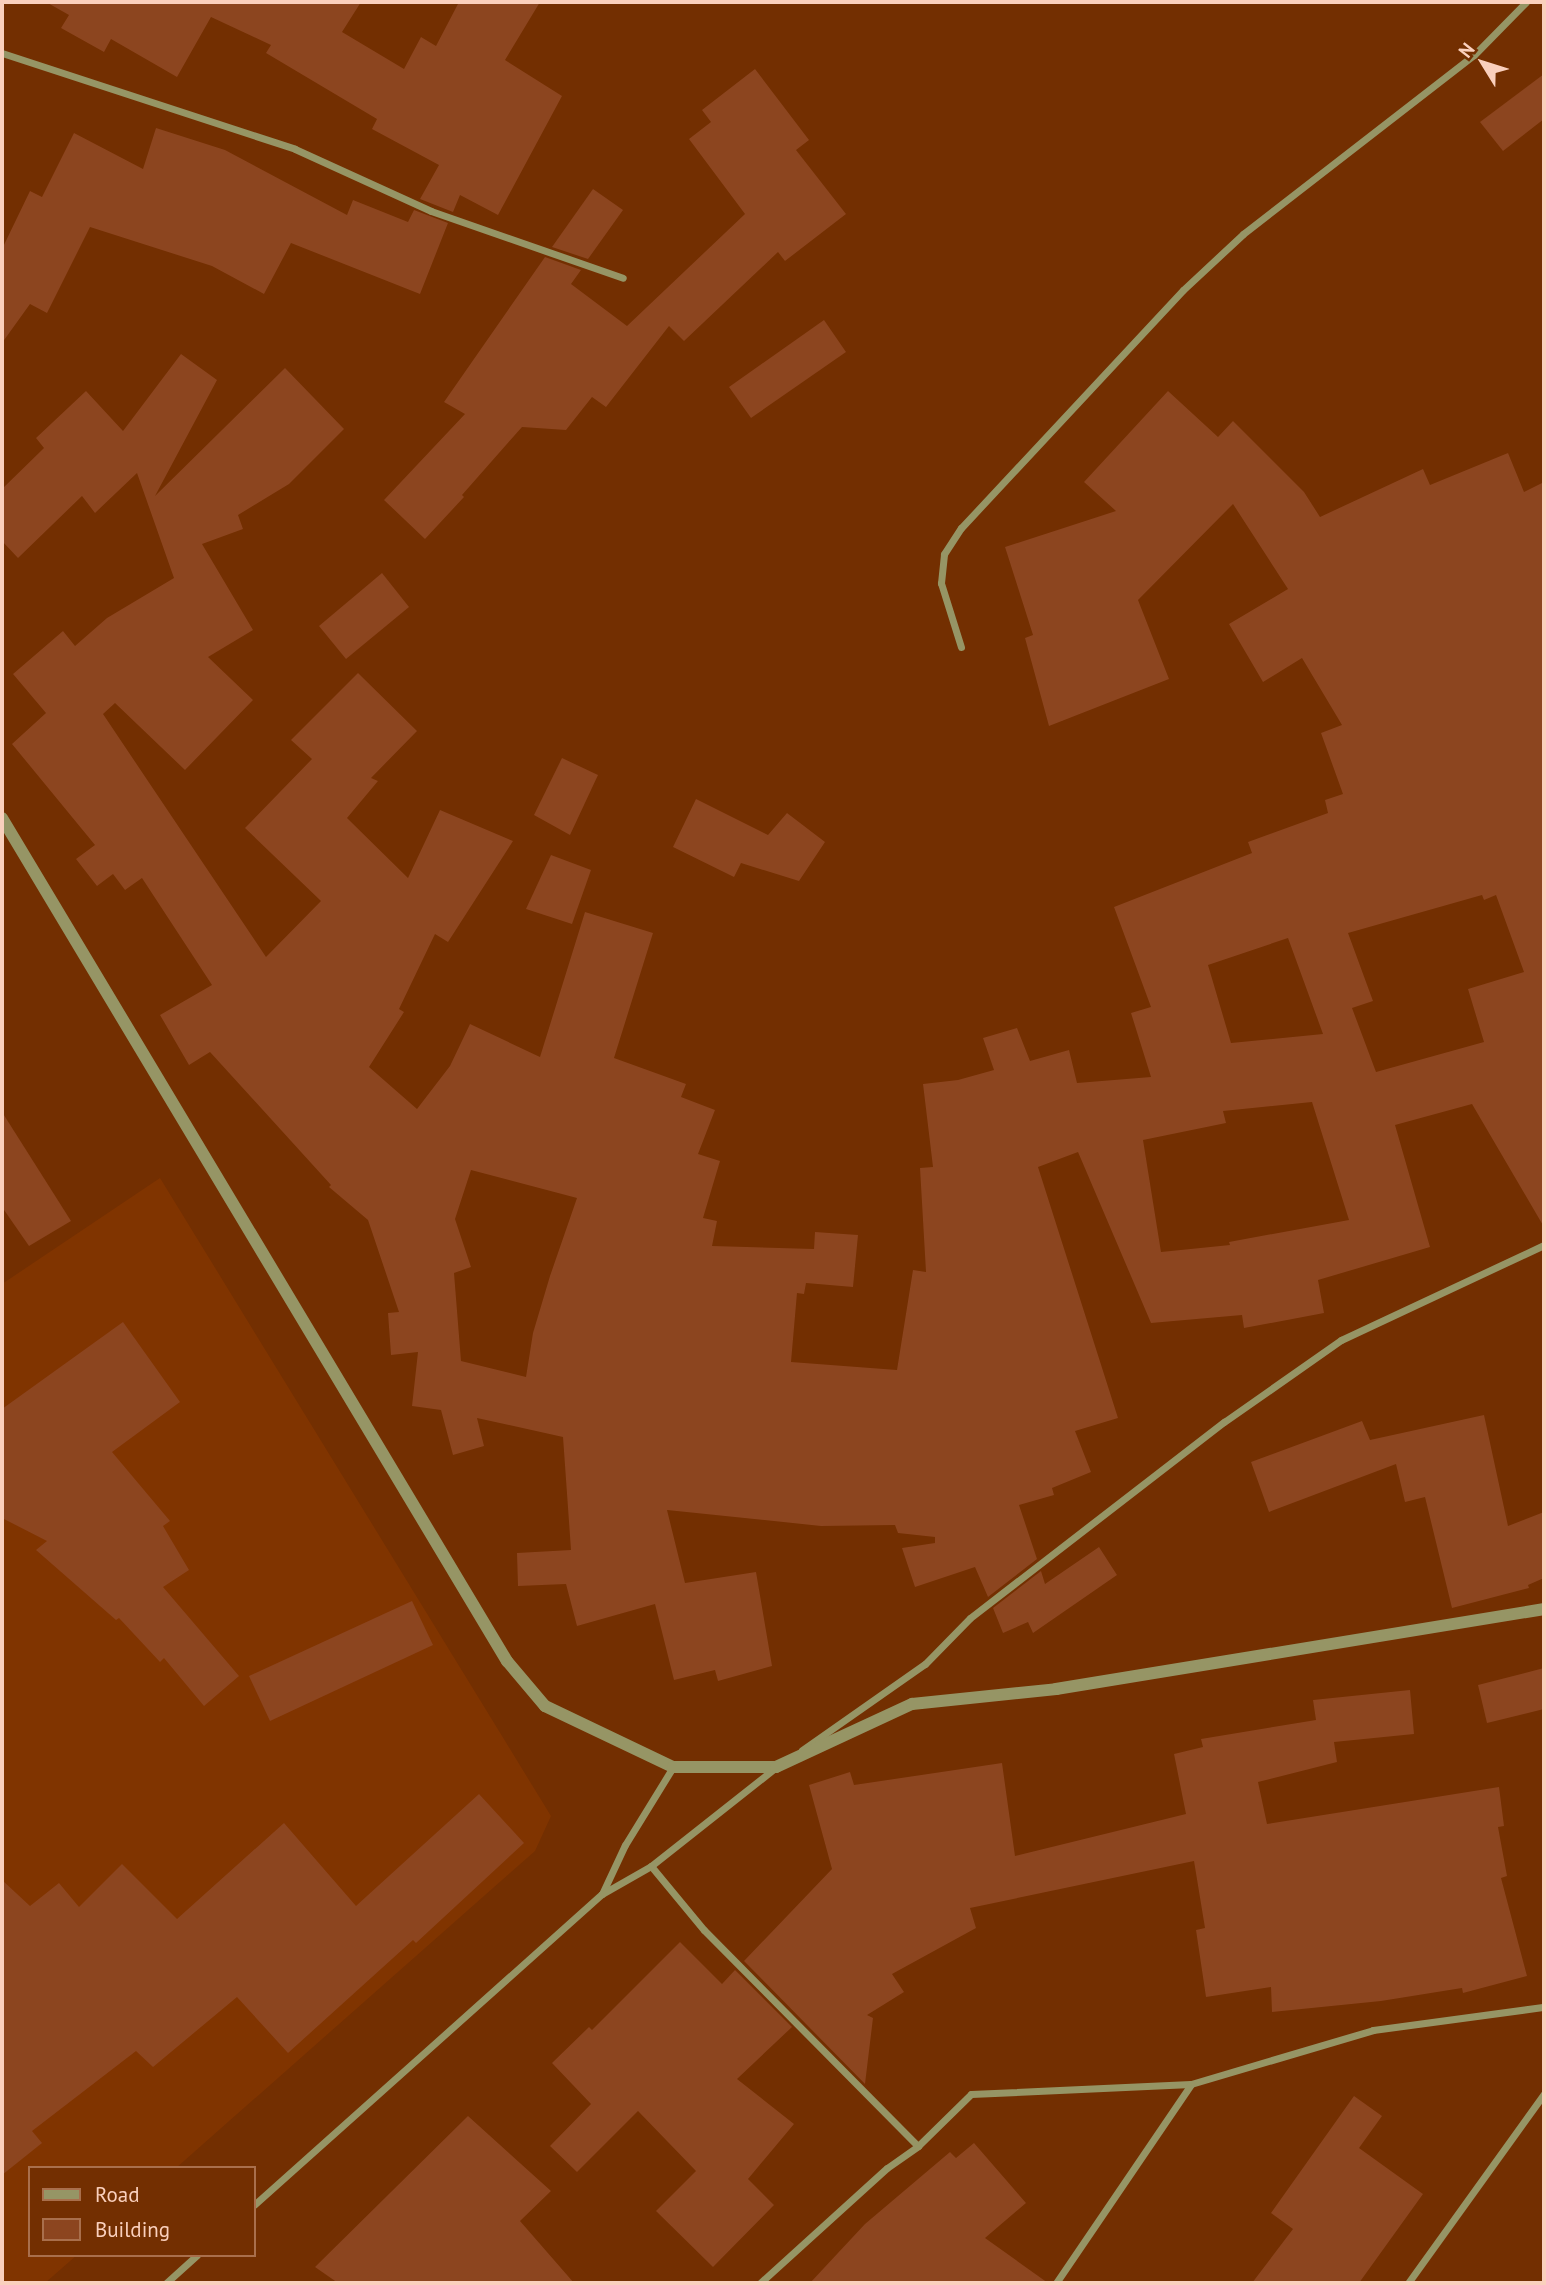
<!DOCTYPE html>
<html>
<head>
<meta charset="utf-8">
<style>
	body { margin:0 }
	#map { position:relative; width:1546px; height:2285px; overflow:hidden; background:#732f01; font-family:"PT Sans",sans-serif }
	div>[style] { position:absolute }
	.built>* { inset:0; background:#803400 }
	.building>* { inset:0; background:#8c451f }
	.minor>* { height:7px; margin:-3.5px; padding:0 3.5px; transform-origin:3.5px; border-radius:3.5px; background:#969565 }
	.tertiary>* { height:12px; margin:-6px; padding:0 6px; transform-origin:6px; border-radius:6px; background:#969565 }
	span { translate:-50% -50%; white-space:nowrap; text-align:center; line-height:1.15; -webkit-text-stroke:7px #732f01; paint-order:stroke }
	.frame { position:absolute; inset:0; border:4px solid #fad0bd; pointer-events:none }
	.legend { position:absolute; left:28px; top:2166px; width:228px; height:91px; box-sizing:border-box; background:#732f01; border:2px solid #a96f4c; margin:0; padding:9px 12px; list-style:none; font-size:21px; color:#fad0bd }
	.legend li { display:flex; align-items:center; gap:14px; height:35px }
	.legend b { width:35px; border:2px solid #a96f4c }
	.north { position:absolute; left:1448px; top:28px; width:70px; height:70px; -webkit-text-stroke:5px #732f01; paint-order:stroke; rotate:308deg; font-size:19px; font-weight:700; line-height:28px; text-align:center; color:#fad0bd }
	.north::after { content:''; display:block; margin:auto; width:24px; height:32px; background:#fad0bd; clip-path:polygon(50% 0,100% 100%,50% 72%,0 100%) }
</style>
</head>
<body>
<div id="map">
	<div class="built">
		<i style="clip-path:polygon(160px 1178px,551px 1816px,535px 1851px,176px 2168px,30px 2168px,30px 2255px,77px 2255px,45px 2283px,2px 2283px,2px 1284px)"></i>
	</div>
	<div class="building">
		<i style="clip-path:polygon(46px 2px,361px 2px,342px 32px,404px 69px,421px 37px,436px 46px,459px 2px,540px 2px,505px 60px,562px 96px,498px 215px,460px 195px,453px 212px,420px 199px,439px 165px,372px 129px,377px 119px,266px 53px,271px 45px,211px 17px,177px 77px,111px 39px,104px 52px,61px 28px,69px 15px)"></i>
		<i style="clip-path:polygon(755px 69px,809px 140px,796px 150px,846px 214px,785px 261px,778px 252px,684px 341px,669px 326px,606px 407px,592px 397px,566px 430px,522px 427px,462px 495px,464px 497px,425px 539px,384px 500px,465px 414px,444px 402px,545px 257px,581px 270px,571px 284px,627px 326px,745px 214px,689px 139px,711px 122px,702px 110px)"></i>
		<i style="clip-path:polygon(1544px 74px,1544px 119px,1503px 151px,1480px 122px)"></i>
		<i style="clip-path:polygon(156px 128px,225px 150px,347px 215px,353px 200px,408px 222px,414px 210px,448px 223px,420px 294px,291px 243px,264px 294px,212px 266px,90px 227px,47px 313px,30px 304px,2px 343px,2px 249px,30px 191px,42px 197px,74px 133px,143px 169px)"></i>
		<i style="clip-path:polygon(593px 189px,623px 210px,588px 259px,552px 247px)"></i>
		<i style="clip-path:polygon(824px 320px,846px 352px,751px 418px,729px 387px)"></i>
		<i style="clip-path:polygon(evenodd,181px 354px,217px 380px,155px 496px,285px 368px,344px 429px,289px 484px,238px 515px,243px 529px,202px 544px,253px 630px,208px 657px,253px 700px,185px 770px,115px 703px,103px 714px,266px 957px,321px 901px,245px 828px,312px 759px,291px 740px,358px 673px,417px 731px,371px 778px,378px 781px,347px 818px,408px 878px,440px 810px,513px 841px,448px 942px,435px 934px,399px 1009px,404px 1012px,369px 1067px,417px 1109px,450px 1066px,470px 1024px,540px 1057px,585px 912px,653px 933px,614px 1058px,686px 1084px,681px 1097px,715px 1110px,698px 1154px,720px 1161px,703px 1218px,717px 1221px,712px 1246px,814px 1249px,815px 1232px,858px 1235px,853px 1287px,806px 1283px,804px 1294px,797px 1293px,791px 1362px,897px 1370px,913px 1270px,926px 1272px,920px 1168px,933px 1167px,923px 1084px,958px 1080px,994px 1070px,983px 1038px,1017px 1028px,1030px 1061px,1069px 1050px,1077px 1083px,1151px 1077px,1131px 1013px,1151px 1007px,1114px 907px,1252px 853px,1248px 842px,1328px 813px,1325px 800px,1343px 794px,1321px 733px,1342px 725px,1302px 658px,1263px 682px,1229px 624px,1288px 589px,1233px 504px,1138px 600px,1169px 679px,1049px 726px,1025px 638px,1033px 635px,1005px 547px,1116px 511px,1084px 482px,1168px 391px,1218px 437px,1233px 421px,1304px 492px,1320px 517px,1423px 469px,1430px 485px,1508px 453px,1524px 492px,1544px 482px,1544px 1227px,1472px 1104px,1395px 1125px,1430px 1247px,1318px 1280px,1324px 1313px,1244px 1328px,1242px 1315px,1151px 1323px,1078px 1152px,1038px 1167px,1118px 1418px,1075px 1431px,1091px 1472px,1052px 1488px,1054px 1495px,1019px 1505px,1037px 1559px,988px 1597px,975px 1567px,915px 1587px,902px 1548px,935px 1543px,935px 1537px,898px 1533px,895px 1525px,821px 1526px,667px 1510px,685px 1583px,756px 1572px,772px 1666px,718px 1681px,715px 1670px,674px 1680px,655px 1604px,577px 1626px,566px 1584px,518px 1586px,517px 1553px,571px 1550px,563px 1437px,477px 1418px,484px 1446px,453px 1455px,441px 1410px,412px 1406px,418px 1352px,391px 1355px,388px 1313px,399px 1312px,368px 1220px,329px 1187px,331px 1185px,210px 1052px,189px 1065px,160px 1015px,212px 985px,142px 878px,125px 890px,113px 874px,97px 886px,76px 859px,95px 845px,12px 744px,46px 713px,13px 674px,63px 631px,75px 646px,107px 618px,174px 578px,137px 473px,95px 513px,82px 496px,18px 558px,2px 541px,2px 489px,44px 448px,36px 438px,86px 391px,123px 431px,181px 354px,1482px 895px,1484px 900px,1496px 895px,1524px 972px,1468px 989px,1484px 1042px,1376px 1072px,1352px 1008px,1373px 1001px,1348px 933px,1482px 895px,181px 354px,1288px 938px,1323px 1034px,1231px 1043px,1208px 965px,1288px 938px,181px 354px,1312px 1102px,1349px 1220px,1229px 1242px,1230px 1245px,1161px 1252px,1143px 1140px,1226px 1123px,1223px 1111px,1312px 1102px,181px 354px,471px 1170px,577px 1198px,550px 1276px,533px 1333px,526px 1377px,461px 1361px,454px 1273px,471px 1267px,455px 1219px,471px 1170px)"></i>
		<i style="clip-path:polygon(382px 573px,409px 607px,346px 659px,319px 626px)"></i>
		<i style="clip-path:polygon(562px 758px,598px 775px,570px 835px,534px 815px)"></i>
		<i style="clip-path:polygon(696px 799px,768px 835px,787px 813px,825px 842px,799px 881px,741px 863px,734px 877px,673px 847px)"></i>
		<i style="clip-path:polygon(551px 855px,591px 870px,572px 924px,526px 909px)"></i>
		<i style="clip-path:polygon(2px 1112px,71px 1221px,29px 1246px,2px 1207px)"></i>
		<i style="clip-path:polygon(123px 1322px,180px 1402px,112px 1452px,170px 1521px,163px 1526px,189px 1570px,163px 1587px,239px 1676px,204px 1706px,164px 1658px,160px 1662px,119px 1618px,116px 1620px,36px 1550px,47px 1541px,2px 1518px,2px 1409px)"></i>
		<i style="clip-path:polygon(1484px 1415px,1508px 1526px,1544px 1512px,1544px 1578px,1528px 1585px,1529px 1588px,1452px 1608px,1425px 1497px,1405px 1502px,1396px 1464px,1269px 1512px,1251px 1462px,1362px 1421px,1370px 1440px)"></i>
		<i style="clip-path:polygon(1099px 1547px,1117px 1575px,1033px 1633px,1028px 1622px,1003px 1633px,993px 1608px,1041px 1571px,1045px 1584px)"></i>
		<i style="clip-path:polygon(412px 1601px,433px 1645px,270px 1721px,249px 1676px)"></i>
		<i style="clip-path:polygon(1544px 1668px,1544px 1709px,1487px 1723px,1478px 1685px)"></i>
		<i style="clip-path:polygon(1410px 1690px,1414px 1734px,1334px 1742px,1337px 1762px,1258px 1782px,1267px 1824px,1499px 1787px,1504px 1826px,1498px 1827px,1507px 1876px,1501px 1878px,1527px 1976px,1463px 1993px,1462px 1988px,1381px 2001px,1272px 2012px,1271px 1987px,1206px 1997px,1196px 1930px,1205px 1928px,1194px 1861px,970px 1908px,976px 1928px,892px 1974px,904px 1992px,867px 2015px,873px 2018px,865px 2084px,744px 1961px,832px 1869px,809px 1785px,850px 1772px,854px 1785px,1002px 1763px,1015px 1856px,1186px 1814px,1174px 1754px,1203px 1747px,1201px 1739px,1316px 1720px,1313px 1700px)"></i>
		<i style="clip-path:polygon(479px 1794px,524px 1843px,416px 1943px,413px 1940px,288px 2053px,237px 1997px,153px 2067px,136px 2051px,32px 2131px,42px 2143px,2px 2175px,2px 1880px,30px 1906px,59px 1883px,79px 1907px,122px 1864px,177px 1919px,284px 1823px,356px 1906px)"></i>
		<i style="clip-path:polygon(680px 1942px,722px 1984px,735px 1970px,792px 2027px,737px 2079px,794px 2124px,748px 2179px,774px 2205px,713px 2267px,656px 2211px,696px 2171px,638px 2111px,577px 2172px,550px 2146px,591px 2104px,552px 2063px,589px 2027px,592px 2030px)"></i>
		<i style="clip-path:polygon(1354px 2096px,1382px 2116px,1359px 2148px,1423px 2194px,1359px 2283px,1252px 2283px,1293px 2229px,1271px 2213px)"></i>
		<i style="clip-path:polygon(468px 2116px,551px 2191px,520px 2221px,574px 2283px,338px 2283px,315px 2267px)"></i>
		<i style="clip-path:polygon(974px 2143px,1026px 2203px,985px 2238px,1048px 2283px,810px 2283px,865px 2224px,950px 2152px,956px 2158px)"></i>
	</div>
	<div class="minor">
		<i style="left:2px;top:53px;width:308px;rotate:18.1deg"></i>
		<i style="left:295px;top:149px;width:149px;rotate:24.5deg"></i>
		<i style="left:431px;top:211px;width:203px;rotate:19.2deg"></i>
		<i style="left:961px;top:647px;width:67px;rotate:-107.4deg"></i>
		<i style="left:941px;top:583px;width:29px;rotate:-84deg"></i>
		<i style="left:944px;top:554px;width:31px;rotate:-57deg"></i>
		<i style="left:961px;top:528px;width:325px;rotate:-47deg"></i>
		<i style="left:1183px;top:290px;width:82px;rotate:-43deg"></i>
		<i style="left:1243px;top:234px;width:292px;rotate:-37.8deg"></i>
		<i style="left:1474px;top:55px;width:74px;rotate:-45.5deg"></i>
		<i style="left:802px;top:1750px;width:150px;rotate:-35deg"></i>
		<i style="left:925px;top:1664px;width:64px;rotate:-45.6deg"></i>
		<i style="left:970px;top:1618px;width:321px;rotate:-37.7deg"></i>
		<i style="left:1224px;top:1422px;width:143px;rotate:-35deg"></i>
		<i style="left:1341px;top:1340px;width:224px;rotate:-25.1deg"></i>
		<i style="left:651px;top:1866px;width:83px;rotate:50.4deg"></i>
		<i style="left:704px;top:1930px;width:304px;rotate:45.3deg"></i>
		<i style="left:602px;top:1894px;width:54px;rotate:-64.9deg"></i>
		<i style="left:625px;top:1845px;width:92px;rotate:-58.4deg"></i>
		<i style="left:254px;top:2205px;width:467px;rotate:-41.8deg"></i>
		<i style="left:602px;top:1894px;width:56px;rotate:-29.7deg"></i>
		<i style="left:651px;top:1866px;width:158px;rotate:-38.3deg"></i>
		<i style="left:166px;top:2283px;width:42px;rotate:-42.1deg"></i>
		<i style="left:760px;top:2283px;width:171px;rotate:-42.2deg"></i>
		<i style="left:887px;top:2168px;width:38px;rotate:-35deg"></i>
		<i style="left:918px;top:2146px;width:74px;rotate:-44.5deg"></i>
		<i style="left:971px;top:2094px;width:220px;rotate:-2.6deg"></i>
		<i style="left:1191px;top:2084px;width:190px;rotate:-16.5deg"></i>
		<i style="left:1373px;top:2030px;width:173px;rotate:-7.7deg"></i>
		<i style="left:1056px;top:2283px;width:240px;rotate:-55.8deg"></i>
		<i style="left:1408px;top:2283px;width:233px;rotate:-54.3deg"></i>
	</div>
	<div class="tertiary">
		<i style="left:2px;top:818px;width:983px;rotate:59.08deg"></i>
		<i style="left:507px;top:1661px;width:59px;rotate:49.8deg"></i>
		<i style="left:545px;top:1706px;width:142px;rotate:25.5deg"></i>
		<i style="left:673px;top:1767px;width:103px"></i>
		<i style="left:776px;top:1767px;width:150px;rotate:-24.9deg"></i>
		<i style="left:912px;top:1704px;width:145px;rotate:-5.9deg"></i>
		<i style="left:1056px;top:1689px;width:495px;rotate:-9.3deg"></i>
	</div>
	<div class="frame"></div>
	<ul class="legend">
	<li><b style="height:9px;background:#969565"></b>Road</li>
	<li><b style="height:19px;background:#8c451f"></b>Building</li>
	</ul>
	<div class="north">N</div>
</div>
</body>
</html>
